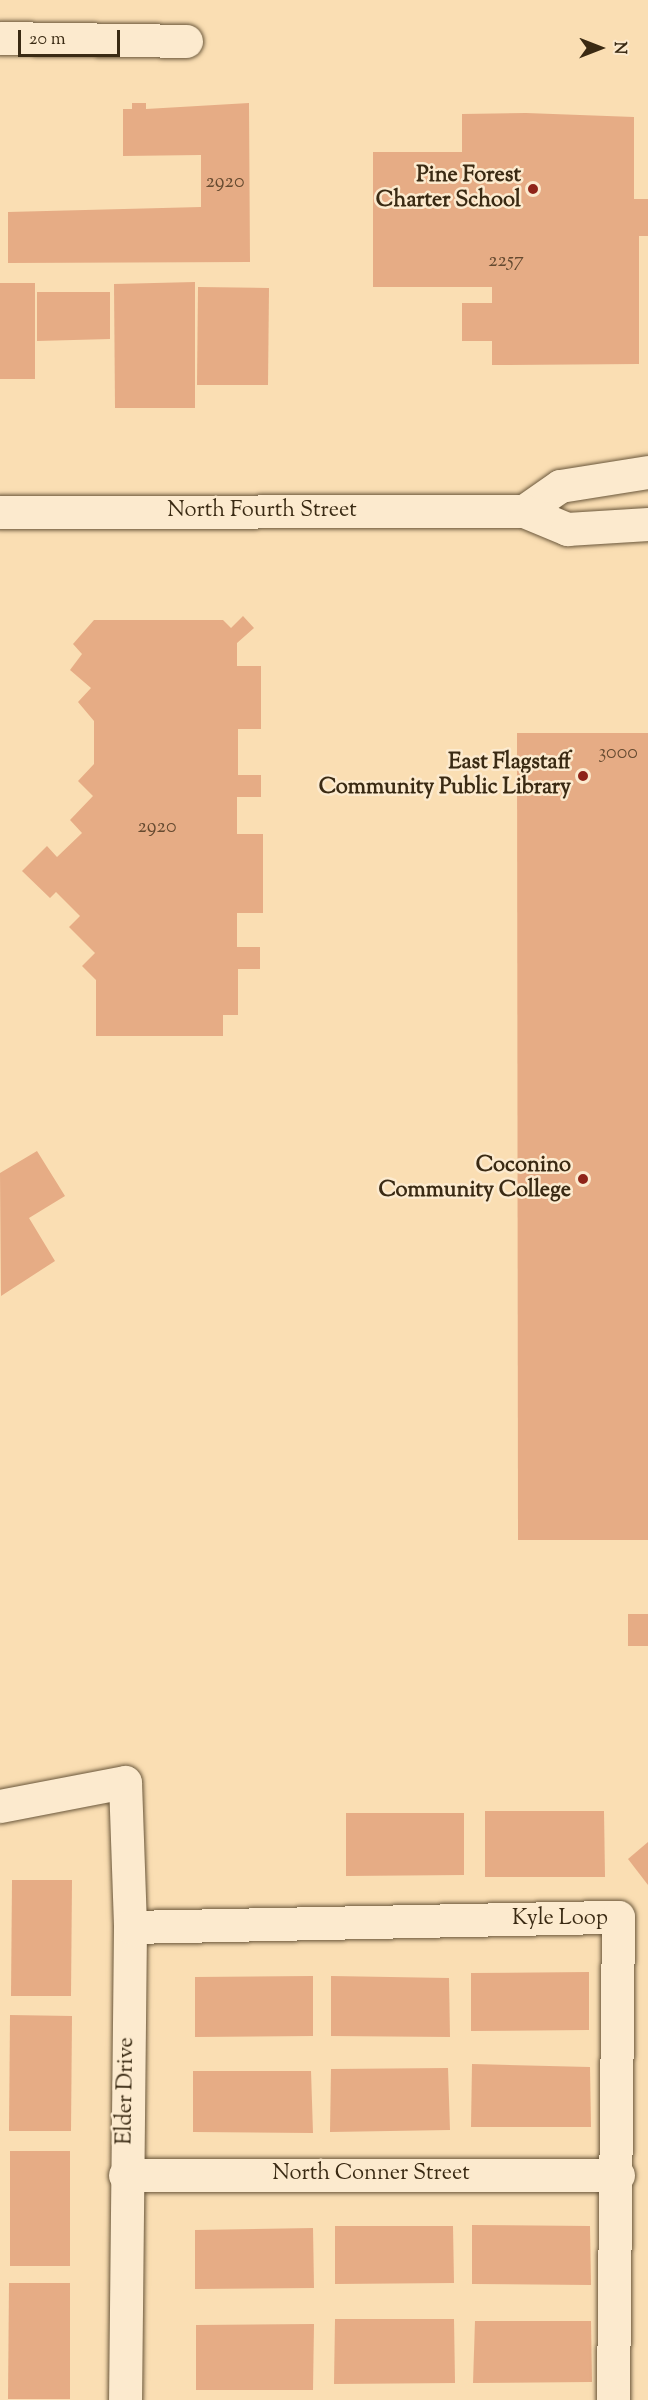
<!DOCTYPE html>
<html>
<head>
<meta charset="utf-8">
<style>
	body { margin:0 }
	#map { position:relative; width:648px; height:2400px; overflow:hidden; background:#fadeb3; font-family:"Sorts Mill Goudy",serif }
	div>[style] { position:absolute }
	.building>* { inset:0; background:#e6ac85 }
	.roads { filter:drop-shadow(0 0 2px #6a573b) drop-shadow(0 0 2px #6a573b) }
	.street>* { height:33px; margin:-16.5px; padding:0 16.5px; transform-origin:16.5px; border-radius:16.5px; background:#fceace }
	.secondary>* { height:33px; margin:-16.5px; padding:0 16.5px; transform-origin:16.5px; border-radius:16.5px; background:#fceace }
	.dots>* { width:16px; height:16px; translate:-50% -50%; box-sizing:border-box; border:3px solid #fceace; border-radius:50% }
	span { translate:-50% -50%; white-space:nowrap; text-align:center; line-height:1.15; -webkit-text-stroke:5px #fceace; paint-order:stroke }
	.number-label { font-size:20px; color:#654a30 }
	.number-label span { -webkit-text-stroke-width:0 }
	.poi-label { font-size:22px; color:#3a2a13; font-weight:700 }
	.right { translate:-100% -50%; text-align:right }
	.street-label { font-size:22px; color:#3a2a13 }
	.north { position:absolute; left:570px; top:18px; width:60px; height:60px; -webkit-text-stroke:4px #fceace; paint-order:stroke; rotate:90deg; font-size:16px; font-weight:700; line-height:24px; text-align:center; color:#3a2a13 }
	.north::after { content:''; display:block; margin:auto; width:21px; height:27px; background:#3a2a13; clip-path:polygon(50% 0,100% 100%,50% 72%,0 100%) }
	.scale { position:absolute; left:18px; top:30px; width:102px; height:27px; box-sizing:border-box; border:3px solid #3a2a13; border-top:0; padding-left:8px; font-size:18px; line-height:21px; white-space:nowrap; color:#3a2a13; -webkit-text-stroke:4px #fceace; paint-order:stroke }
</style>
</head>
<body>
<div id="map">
	<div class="building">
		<i style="clip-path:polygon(132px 103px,146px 103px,146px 109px,249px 103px,250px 262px,8px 263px,8px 212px,201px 207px,201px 155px,123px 156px,123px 109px,132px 109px)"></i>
		<i style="clip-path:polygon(526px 113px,634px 117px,634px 199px,648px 199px,648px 236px,639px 236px,639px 364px,492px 365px,492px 341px,462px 341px,462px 303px,492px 303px,492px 287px,373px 287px,373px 152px,462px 152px,462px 114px)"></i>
		<i style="clip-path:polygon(195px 282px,195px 408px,115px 408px,114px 284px)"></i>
		<i style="clip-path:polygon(0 283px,35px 283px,35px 379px,0 379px)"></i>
		<i style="clip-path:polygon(198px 287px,269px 288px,268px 385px,197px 385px)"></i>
		<i style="clip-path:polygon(37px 292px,110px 292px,110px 339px,37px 341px)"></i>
		<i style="clip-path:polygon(243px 616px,254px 628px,237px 643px,237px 666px,261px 666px,261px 729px,238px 729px,238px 775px,261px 775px,261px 797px,237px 797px,237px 834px,263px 834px,263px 913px,237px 913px,237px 947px,260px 947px,260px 969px,238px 969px,238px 1015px,223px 1015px,223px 1036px,96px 1036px,96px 980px,82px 966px,95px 953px,69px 927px,80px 916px,56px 892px,50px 898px,22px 871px,47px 846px,57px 857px,82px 833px,70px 820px,93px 796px,78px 781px,94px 764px,94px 721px,78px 702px,91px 688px,70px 670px,82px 654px,73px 644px,94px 620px,223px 620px,231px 628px)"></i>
		<i style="clip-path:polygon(517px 733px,648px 733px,648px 1540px,518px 1540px)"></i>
		<i style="clip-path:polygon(37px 1151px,65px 1196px,29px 1218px,55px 1261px,1px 1296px,0 1173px)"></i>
		<i style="clip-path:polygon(628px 1614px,648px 1614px,648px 1646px,628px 1646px)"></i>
		<i style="clip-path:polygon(485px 1811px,604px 1811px,605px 1877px,485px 1877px)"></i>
		<i style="clip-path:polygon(346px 1813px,464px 1813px,464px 1875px,346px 1876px)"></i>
		<i style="clip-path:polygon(648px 1842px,648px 1885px,628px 1859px)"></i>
		<i style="clip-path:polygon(12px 1880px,72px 1880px,71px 1996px,11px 1996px)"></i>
		<i style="clip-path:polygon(589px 1972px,589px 2030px,471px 2031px,471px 1973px)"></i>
		<i style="clip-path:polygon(313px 1976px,313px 2036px,195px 2037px,195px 1977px)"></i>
		<i style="clip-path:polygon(331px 1976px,449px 1978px,450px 2037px,331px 2036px)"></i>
		<i style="clip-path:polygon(10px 2015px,72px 2016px,71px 2131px,9px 2131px)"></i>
		<i style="clip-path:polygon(472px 2064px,590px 2067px,591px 2127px,471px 2127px)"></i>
		<i style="clip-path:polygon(448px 2068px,450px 2130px,330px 2132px,331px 2069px)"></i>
		<i style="clip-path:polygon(193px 2071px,311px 2071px,313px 2133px,193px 2132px)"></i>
		<i style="clip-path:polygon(10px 2151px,70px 2151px,70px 2266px,10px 2266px)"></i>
		<i style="clip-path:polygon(472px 2225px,590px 2226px,591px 2285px,472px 2284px)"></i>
		<i style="clip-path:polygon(335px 2226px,453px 2226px,454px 2283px,335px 2284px)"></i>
		<i style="clip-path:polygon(313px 2228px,314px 2288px,195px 2289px,195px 2230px)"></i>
		<i style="clip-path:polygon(9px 2283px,70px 2283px,70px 2399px,8px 2399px)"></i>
		<i style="clip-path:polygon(335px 2319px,454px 2319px,455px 2383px,334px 2384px)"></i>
		<i style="clip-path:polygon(475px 2321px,591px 2321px,592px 2382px,473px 2383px)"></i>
		<i style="clip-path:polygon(314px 2324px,313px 2390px,196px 2390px,196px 2325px)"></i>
	</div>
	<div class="roads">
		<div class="street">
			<i style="left:0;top:38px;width:186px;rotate:0.9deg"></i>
			<i style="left:0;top:1806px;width:127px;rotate:-10.9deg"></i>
			<i style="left:125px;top:1782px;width:145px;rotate:88deg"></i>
			<i style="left:130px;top:1927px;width:473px;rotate:90.6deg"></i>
			<i style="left:130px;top:1927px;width:488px;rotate:-1.2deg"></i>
			<i style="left:618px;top:1917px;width:483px;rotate:90.6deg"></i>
			<i style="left:125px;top:2175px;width:493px"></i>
		</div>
		<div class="secondary">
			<i style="left:524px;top:511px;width:44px;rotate:-34.8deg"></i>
			<i style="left:560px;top:486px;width:89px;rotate:-9deg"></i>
			<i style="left:0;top:512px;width:524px;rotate:-0.11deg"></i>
			<i style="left:524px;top:511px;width:47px;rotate:22.7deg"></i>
			<i style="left:567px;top:529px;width:81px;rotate:-3.5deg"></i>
		</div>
	</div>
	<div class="dots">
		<i style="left:533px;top:189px;background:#8f2418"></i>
		<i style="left:583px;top:776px;background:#8f2418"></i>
		<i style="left:583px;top:1179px;background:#8f2418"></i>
	</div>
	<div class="number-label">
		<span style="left:225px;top:182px">2920</span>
		<span style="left:506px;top:261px">2257</span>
		<span style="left:618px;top:753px">3000</span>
		<span style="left:157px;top:827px">2920</span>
	</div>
	<div class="poi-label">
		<span class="right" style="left:521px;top:189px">Pine Forest<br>Charter School</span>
		<span class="right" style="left:571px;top:776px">East Flagstaff<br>Community Public Library</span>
		<span class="right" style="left:571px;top:1179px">Coconino<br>Community College</span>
	</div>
	<div class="street-label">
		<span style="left:262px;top:512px">North Fourth Street</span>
		<span style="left:560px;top:1920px">Kyle Loop</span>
		<span style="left:127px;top:2091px;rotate:-89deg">Elder Drive</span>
		<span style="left:371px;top:2175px">North Conner Street</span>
	</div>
	<div class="north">N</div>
	<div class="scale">20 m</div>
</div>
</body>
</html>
